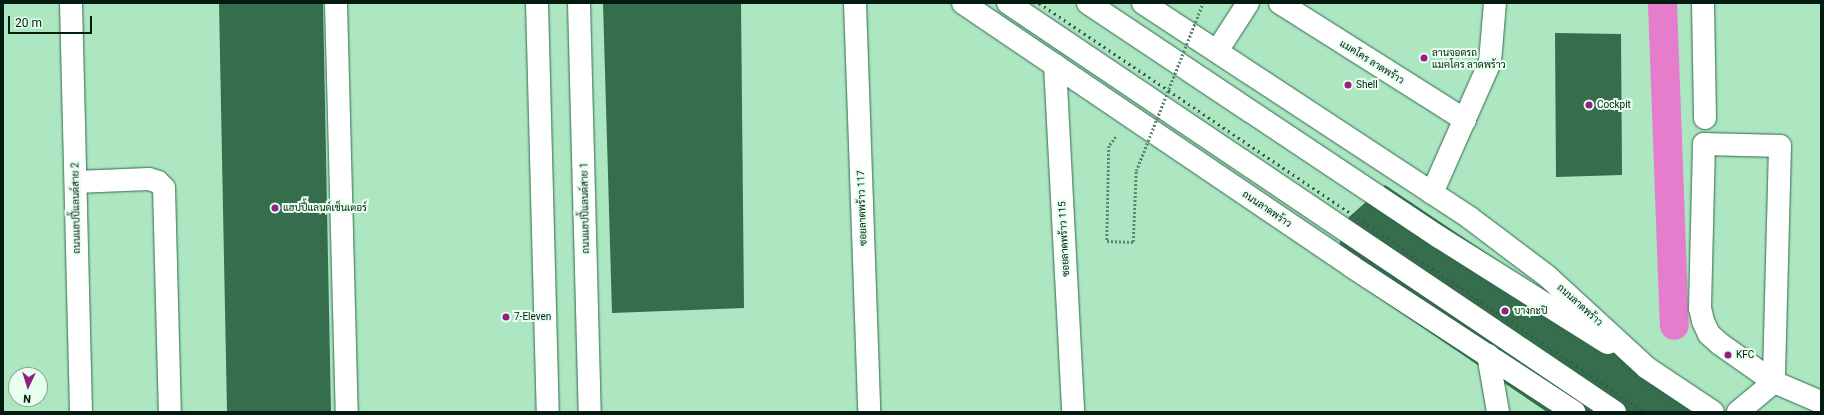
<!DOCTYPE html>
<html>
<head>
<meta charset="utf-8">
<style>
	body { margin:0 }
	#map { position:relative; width:1824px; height:415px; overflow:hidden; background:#ace7c2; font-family:Roboto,Sarabun,sans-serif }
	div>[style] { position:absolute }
	.canal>* { height:29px; margin:-14.5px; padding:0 14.5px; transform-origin:14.5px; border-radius:14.5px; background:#e57dcc }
	.building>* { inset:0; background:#356d4d }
	.path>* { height:2.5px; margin-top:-1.25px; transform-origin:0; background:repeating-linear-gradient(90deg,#5c866d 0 2px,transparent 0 4px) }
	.roads { filter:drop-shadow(0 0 1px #31694a) drop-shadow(0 0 1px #31694a) }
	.minor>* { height:22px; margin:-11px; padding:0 11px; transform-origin:11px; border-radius:11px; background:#fff }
	.major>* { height:22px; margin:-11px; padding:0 11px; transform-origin:11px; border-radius:11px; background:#fff }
	.rail>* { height:3px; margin-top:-1.5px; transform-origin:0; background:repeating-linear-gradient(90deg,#385b46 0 2px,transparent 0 6px) }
	.path-bridge>* { height:2.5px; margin-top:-1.25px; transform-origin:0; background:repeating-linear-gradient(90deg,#5c866d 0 2px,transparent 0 4px) }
	.dots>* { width:11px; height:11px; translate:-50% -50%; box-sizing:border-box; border:2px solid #e7ffef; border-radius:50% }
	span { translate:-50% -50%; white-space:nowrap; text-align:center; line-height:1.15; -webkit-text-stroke:4px #e7ffef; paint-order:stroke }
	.poi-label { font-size:10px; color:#041c0f }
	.left { translate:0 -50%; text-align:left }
	.street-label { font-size:10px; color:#041c0f }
	.frame { position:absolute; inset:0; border:4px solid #041c0f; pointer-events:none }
	.north { position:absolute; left:8px; top:367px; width:40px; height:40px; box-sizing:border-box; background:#e7ffef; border:1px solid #8ca495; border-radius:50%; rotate:184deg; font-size:11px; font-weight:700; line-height:16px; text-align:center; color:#041c0f }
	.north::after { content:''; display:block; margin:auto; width:14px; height:18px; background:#93207e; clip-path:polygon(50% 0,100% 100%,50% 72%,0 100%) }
	.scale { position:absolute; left:8px; top:16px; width:84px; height:18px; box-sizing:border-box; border:2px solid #041c0f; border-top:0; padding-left:5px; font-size:12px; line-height:14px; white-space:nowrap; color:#041c0f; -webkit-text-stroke:3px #e7ffef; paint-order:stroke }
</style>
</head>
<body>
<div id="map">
	<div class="canal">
		<i style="left:1662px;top:3px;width:322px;rotate:87.9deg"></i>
	</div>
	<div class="building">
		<i style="clip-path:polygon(219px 3px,323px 3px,331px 412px,227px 412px)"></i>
		<i style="clip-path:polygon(603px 3px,741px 3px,744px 308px,612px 313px)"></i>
		<i style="clip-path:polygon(1555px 33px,1621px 34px,1622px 175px,1556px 177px)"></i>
		<i style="clip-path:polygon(1385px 185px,1723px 412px,1547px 412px,1332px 266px,1349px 217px)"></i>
	</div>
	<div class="path">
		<i style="left:1116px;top:137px;width:11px;rotate:128deg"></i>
		<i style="left:1109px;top:146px;width:95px;rotate:91.2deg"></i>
		<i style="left:1107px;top:241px;width:26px;rotate:2deg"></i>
		<i style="left:1133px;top:242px;width:71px;rotate:-87.6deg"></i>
	</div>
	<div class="roads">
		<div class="minor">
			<i style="left:71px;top:3px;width:409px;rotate:88.6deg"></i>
			<i style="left:336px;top:3px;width:409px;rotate:88.5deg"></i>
			<i style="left:537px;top:3px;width:409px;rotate:88.5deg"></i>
			<i style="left:579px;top:3px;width:409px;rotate:88.5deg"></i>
			<i style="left:855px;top:3px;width:409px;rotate:88deg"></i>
			<i style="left:1280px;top:3px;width:219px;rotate:32.3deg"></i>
			<i style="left:1703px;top:3px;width:115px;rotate:89deg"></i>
			<i style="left:1217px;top:51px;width:57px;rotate:-57.1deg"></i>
			<i style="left:1055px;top:65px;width:347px;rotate:87deg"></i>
			<i style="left:1704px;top:144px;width:76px;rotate:1.5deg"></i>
			<i style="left:1780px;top:146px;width:236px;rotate:91.5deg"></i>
			<i style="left:1774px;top:382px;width:66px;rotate:-144.9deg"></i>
			<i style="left:1720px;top:344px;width:15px;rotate:-138deg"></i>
			<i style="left:1709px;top:334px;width:14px;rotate:-115deg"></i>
			<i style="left:1703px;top:321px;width:13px;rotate:-103deg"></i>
			<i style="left:1700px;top:308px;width:164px;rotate:-88.6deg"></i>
			<i style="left:76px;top:182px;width:73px;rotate:-2.4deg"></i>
			<i style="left:149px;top:179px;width:9px;rotate:18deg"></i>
			<i style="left:158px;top:182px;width:8px;rotate:45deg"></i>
			<i style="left:164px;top:188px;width:224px;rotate:88.5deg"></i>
			<i style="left:1432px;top:193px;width:143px;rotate:-66.1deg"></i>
			<i style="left:1490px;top:62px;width:59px;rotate:-85.2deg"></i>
			<i style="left:1488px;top:355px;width:58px;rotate:80deg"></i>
			<i style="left:1738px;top:412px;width:47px;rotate:-39.8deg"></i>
			<i style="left:1774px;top:382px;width:51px;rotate:23.1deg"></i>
		</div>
		<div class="major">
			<i style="left:963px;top:3px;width:469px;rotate:34.1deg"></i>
			<i style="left:1351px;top:266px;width:267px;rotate:33.2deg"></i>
			<i style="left:1008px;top:3px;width:732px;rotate:33.97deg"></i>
			<i style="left:1088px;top:3px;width:422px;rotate:33.7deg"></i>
			<i style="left:1439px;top:237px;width:199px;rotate:32.2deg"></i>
			<i style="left:1143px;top:3px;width:391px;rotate:33.3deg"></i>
			<i style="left:1470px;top:218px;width:96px;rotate:37deg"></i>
			<i style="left:1547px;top:276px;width:136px;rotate:42.6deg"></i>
			<i style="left:1647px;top:368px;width:79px;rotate:33.7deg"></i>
		</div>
	</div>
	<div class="rail">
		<i style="left:1039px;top:3px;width:731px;rotate:34.02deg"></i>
	</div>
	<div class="path-bridge">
		<i style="left:1136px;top:171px;width:181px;rotate:-68.3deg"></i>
	</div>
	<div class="dots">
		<i style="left:1424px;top:58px;background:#93207e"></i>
		<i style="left:1348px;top:85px;background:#93207e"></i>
		<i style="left:1589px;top:105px;background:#93207e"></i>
		<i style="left:275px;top:208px;background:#93207e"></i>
		<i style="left:1505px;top:311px;background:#93207e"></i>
		<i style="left:506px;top:317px;background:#93207e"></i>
		<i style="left:1728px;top:355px;background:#93207e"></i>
	</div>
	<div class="poi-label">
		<span class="left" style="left:1432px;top:58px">ลานจอดรถ<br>แมคโคร ลาดพร้าว</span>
		<span class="left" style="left:1356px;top:85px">Shell</span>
		<span class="left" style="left:1597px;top:105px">Cockpit</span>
		<span class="left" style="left:283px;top:208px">แฮปปี้แลนด์เซ็นเตอร์</span>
		<span class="left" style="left:1514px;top:311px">บางกะปิ</span>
		<span class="left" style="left:514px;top:317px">7-Eleven</span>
		<span class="left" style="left:1736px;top:355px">KFC</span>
	</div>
	<div class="street-label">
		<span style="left:1372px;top:62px;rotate:32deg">แมคโคร ลาดพร้าว</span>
		<span style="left:76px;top:208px;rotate:-91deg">ถนนแฮปปี้แลนด์สาย 2</span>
		<span style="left:585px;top:208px;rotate:-91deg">ถนนแฮปปี้แลนด์สาย 1</span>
		<span style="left:862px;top:208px;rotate:-92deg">ซอยลาดพร้าว 117</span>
		<span style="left:1267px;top:209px;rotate:34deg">ถนนลาดพร้าว</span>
		<span style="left:1064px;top:239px;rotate:-93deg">ซอยลาดพร้าว 115</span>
		<span style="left:1580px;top:305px;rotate:42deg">ถนนลาดพร้าว</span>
	</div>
	<div class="frame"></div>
	<div class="north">N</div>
	<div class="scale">20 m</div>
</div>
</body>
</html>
